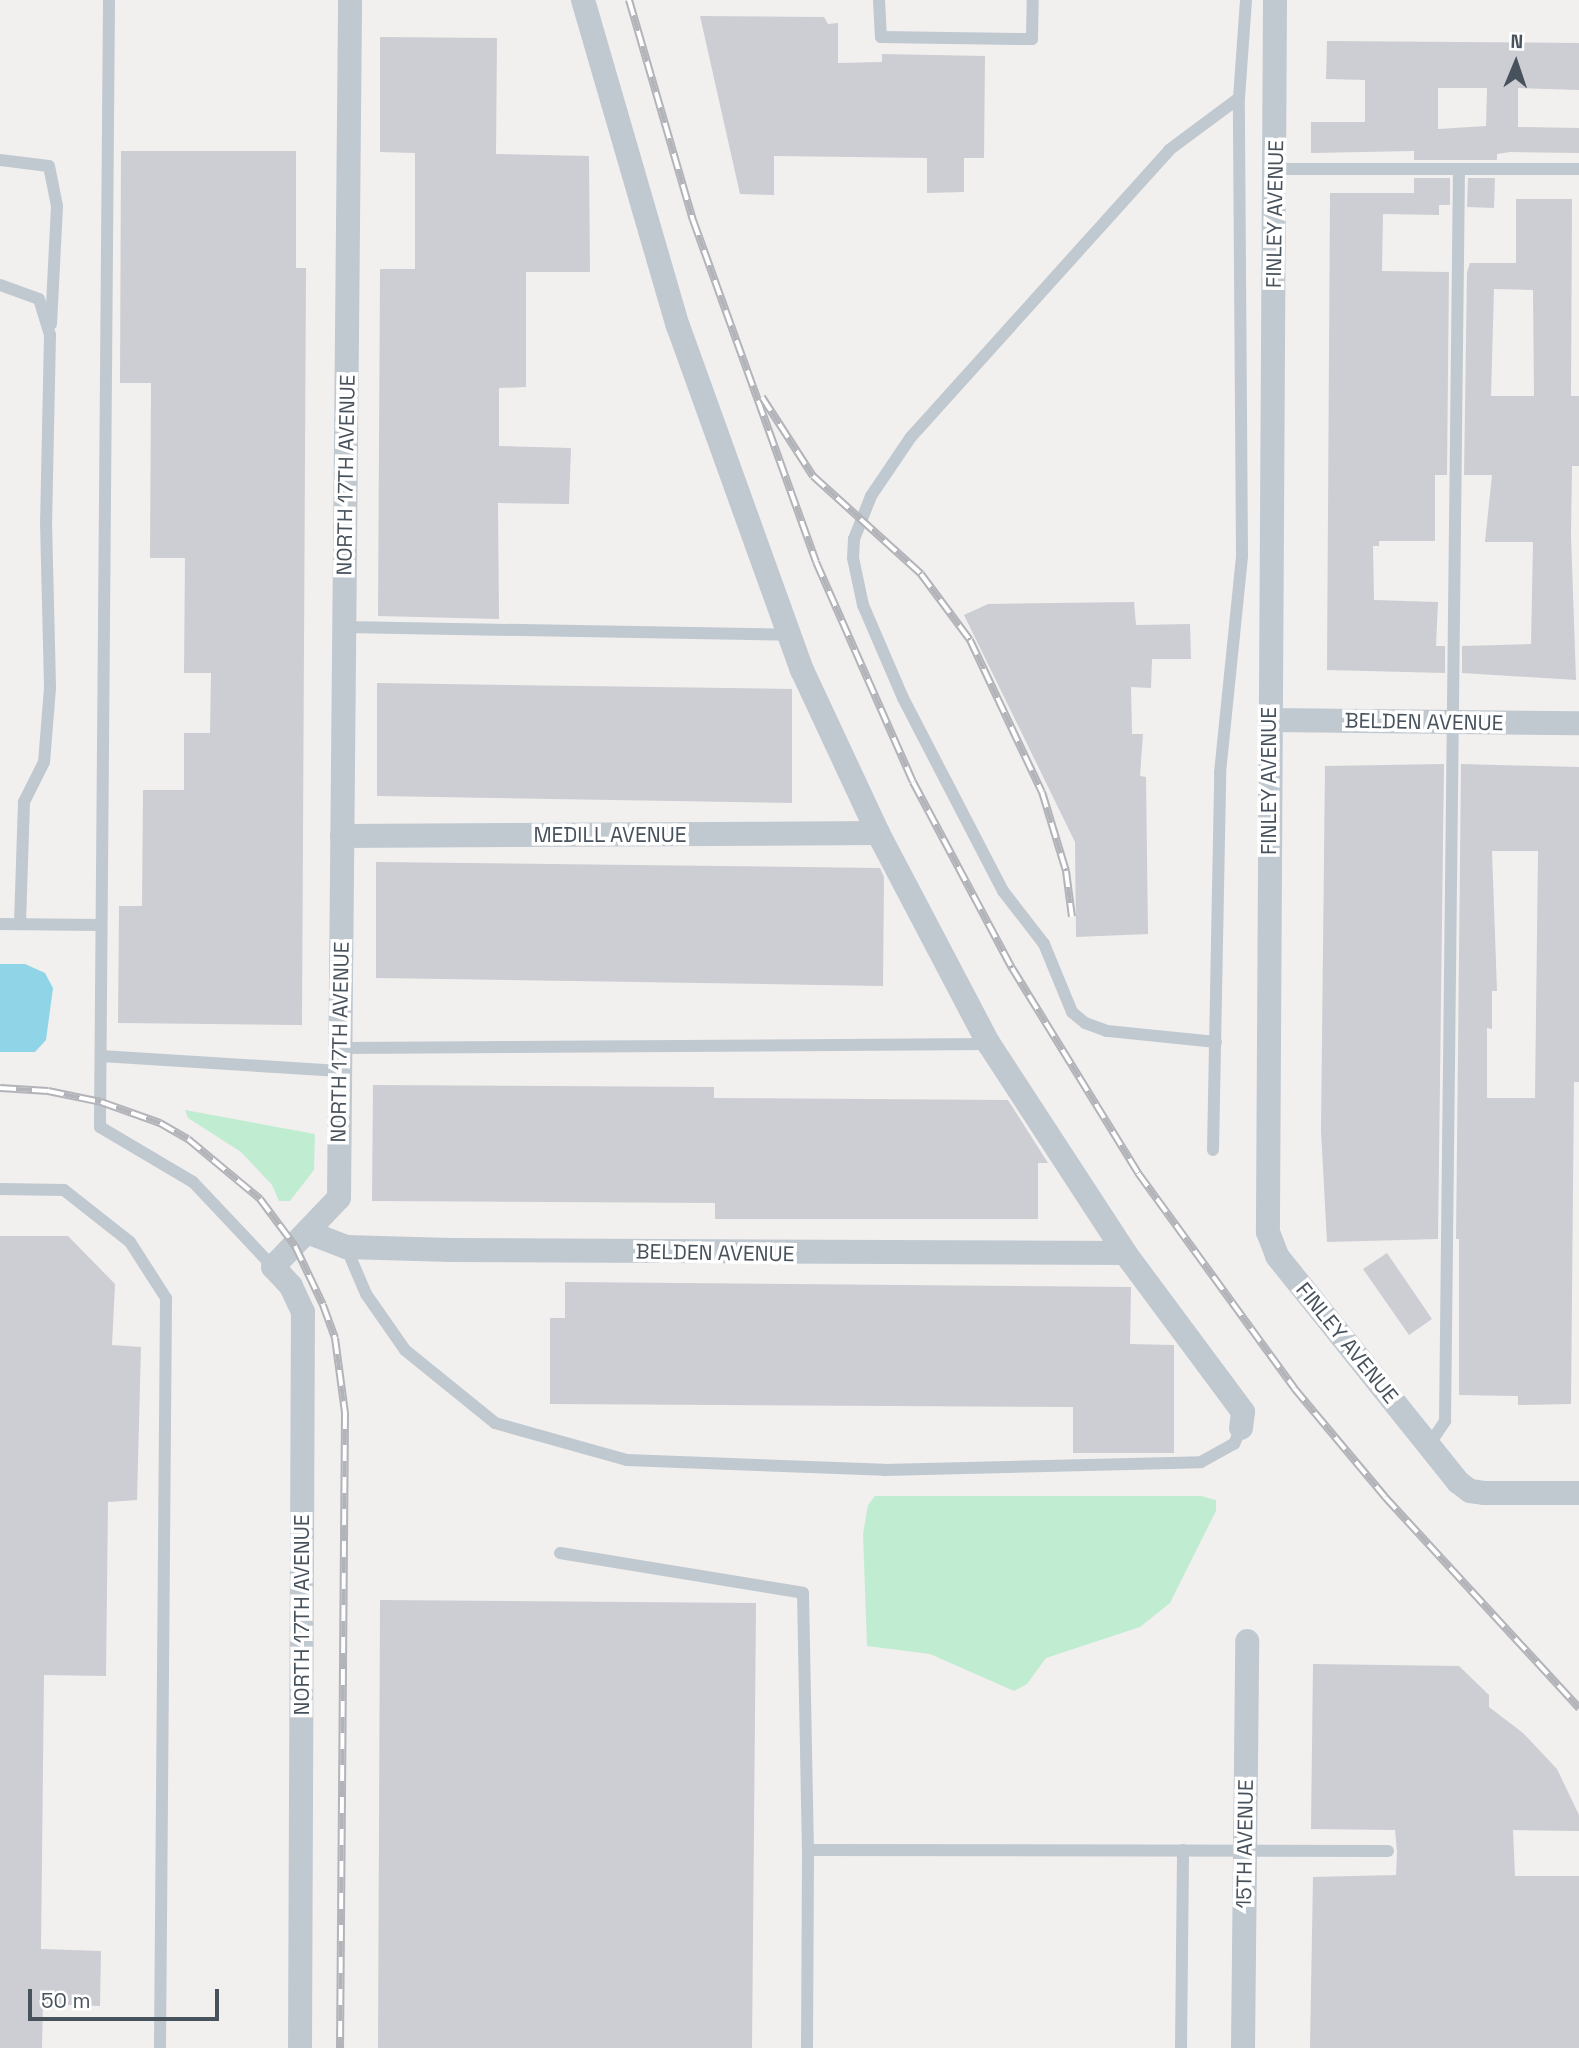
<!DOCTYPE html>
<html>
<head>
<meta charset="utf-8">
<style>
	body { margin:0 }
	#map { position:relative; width:1579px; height:2048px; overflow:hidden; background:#f2efef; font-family:"Space Grotesk",sans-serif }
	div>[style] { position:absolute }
	.green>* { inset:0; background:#c0edd1 }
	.water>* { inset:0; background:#8fd5e7 }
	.building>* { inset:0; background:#ccced3 }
	.lane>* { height:12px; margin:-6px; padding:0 6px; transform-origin:6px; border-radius:6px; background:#c0c9d0 }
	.street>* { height:24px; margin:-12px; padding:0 12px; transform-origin:12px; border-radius:12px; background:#c0c9d0 }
	.rail>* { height:8px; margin-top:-4px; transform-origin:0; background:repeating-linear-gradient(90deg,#fff 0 16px,#b2b4b9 0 32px); box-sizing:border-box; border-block:2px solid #b2b4b9 }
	span { translate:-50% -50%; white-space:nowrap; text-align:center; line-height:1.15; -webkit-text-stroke:7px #fff; paint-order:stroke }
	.street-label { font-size:21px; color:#48525c }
	.north { position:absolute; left:1481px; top:28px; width:70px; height:70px; -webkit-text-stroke:5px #fff; paint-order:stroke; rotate:2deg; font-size:19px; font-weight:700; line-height:28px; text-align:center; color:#48525c }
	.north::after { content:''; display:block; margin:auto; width:24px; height:32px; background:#48525c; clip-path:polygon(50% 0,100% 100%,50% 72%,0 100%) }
	.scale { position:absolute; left:28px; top:1989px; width:191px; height:32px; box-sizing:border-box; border:4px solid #48525c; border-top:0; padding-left:9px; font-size:21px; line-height:24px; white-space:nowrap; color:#48525c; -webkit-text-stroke:5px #fff; paint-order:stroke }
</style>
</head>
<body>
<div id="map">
	<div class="green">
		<i style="clip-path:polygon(185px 1110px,315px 1134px,314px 1170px,290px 1201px,279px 1201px,272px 1185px,241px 1152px,188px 1118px)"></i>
		<i style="clip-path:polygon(875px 1496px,1201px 1496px,1216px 1500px,1216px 1511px,1170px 1603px,1140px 1627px,1046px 1658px,1027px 1684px,1014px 1691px,930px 1654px,867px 1646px,863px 1534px,868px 1505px)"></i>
	</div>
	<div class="water">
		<i style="clip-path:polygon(0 964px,25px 964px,45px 973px,53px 988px,46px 1040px,35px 1052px,0 1052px)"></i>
	</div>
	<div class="building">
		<i style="clip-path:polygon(700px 16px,824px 17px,828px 24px,838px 23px,838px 63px,882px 62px,882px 54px,985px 56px,984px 158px,964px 158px,964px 192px,927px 193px,927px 158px,774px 156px,774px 195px,740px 194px)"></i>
		<i style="clip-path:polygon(380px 37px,497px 38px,496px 154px,589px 156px,590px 272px,526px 272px,526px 387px,499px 388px,499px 446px,571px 448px,569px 504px,498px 503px,499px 619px,378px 616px,380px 269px,415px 269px,415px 153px,380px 152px)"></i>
		<i style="clip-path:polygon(evenodd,1327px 41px,1579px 43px,1579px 90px,1518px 88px,1518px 127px,1579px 128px,1579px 153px,1510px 152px,1497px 154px,1497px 160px,1414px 160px,1414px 151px,1311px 153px,1311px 122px,1365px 122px,1365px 80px,1326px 79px,1327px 41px,1438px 88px,1487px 88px,1486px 126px,1438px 129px,1438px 88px)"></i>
		<i style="clip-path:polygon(121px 151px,296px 151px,296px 268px,306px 268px,302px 1025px,118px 1023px,119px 906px,142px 906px,143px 790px,184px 790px,184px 733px,210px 733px,211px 673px,184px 673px,185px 558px,150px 558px,151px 383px,120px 383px)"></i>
		<i style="clip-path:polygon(1414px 178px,1450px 178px,1450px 205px,1439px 205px,1439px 215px,1383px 214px,1382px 271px,1449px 272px,1447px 475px,1435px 475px,1435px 541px,1379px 541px,1379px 546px,1373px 546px,1374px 600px,1438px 602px,1436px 646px,1445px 646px,1445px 673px,1327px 670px,1330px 193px,1414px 193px)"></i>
		<i style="clip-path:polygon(1468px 178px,1495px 178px,1494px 208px,1467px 207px)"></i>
		<i style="clip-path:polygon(evenodd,1516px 199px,1572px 199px,1571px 396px,1579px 396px,1579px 466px,1572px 466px,1571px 535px,1576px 680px,1462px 673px,1462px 646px,1531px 644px,1533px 542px,1485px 542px,1492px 475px,1464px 475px,1467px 272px,1470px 263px,1516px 263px,1516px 199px,1494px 289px,1533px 290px,1534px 396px,1491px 396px,1494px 289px)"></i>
		<i style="clip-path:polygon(1134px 602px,1136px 625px,1190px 624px,1191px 659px,1152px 659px,1151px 688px,1131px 687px,1132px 734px,1143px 734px,1140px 776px,1146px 777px,1148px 934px,1076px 937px,1075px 842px,964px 615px,988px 604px)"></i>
		<i style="clip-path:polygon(377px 683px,792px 689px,792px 803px,377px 796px)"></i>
		<i style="clip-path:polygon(1444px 764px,1438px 1239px,1327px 1242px,1321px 1131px,1325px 766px)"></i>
		<i style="clip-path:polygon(evenodd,1461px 764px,1579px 767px,1579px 1082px,1574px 1082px,1571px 1404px,1518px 1405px,1518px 1396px,1459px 1395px,1459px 1239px,1456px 1239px,1461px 764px,1492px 851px,1538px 851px,1535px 1098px,1487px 1098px,1487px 1028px,1492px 1029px,1492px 991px,1497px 991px,1492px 851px)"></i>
		<i style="clip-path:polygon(376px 862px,880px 868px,884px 877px,883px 986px,376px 978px)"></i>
		<i style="clip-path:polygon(373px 1085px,714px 1087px,714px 1098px,1008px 1100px,1048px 1163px,1038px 1163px,1038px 1219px,715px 1219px,715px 1203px,372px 1201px)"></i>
		<i style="clip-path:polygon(0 1236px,68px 1236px,115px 1284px,112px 1345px,141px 1347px,137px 1500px,108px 1502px,106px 1676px,44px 1675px,41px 1949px,101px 1951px,100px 2006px,43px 2004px,42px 2048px,0 2048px)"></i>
		<i style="clip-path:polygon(1387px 1253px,1432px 1319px,1409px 1335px,1363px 1269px)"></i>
		<i style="clip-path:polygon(565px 1282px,1131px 1287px,1130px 1344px,1174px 1345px,1174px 1453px,1073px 1453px,1073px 1407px,550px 1404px,550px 1318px,565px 1318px)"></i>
		<i style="clip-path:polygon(380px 1600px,756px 1603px,752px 2048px,378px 2048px)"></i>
		<i style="clip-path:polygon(1313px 1664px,1459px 1666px,1489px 1695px,1489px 1707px,1523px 1733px,1557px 1769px,1579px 1815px,1579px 1831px,1513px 1830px,1515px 1876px,1579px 1876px,1579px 2048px,1310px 2048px,1313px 1877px,1396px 1875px,1397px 1852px,1395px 1830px,1311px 1829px)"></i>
	</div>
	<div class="lane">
		<i style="left:109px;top:0;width:1127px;rotate:90.46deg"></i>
		<i style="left:100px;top:1127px;width:108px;rotate:30.6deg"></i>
		<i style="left:193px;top:1182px;width:117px;rotate:46.7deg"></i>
		<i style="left:879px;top:0;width:37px;rotate:87deg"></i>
		<i style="left:881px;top:37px;width:151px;rotate:0.8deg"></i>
		<i style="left:1032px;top:39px;width:39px;rotate:-89deg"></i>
		<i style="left:0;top:160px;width:49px;rotate:7deg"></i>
		<i style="left:49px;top:166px;width:41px;rotate:78.7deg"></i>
		<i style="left:57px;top:206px;width:118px;rotate:92.9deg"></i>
		<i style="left:1276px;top:169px;width:303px"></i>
		<i style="left:0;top:285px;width:41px;rotate:19.7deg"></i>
		<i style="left:39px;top:299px;width:38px;rotate:73deg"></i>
		<i style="left:50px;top:335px;width:187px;rotate:91.2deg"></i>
		<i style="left:46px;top:522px;width:166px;rotate:88.6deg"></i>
		<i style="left:50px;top:688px;width:74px;rotate:94.6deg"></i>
		<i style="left:44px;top:762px;width:45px;rotate:116.6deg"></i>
		<i style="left:24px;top:802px;width:122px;rotate:91.9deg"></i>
		<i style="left:344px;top:627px;width:445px;rotate:1deg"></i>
		<i style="left:0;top:924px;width:101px;rotate:0.6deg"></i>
		<i style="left:1216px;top:1042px;width:110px;rotate:-174.2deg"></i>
		<i style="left:1107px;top:1031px;width:23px;rotate:-160deg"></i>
		<i style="left:1085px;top:1023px;width:17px;rotate:-140deg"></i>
		<i style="left:1072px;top:1012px;width:74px;rotate:-112.4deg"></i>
		<i style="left:1044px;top:944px;width:67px;rotate:-127.7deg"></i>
		<i style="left:1003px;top:891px;width:217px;rotate:-117.4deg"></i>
		<i style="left:903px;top:698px;width:101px;rotate:-113.3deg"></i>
		<i style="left:863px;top:605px;width:48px;rotate:-102deg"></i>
		<i style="left:853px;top:558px;width:19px;rotate:-87deg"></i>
		<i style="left:854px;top:539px;width:46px;rotate:-68.4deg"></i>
		<i style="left:871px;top:496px;width:71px;rotate:-55.9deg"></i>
		<i style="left:911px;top:437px;width:386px;rotate:-48deg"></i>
		<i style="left:1169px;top:150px;width:87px;rotate:-36.6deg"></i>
		<i style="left:1239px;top:98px;width:98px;rotate:-85.9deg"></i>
		<i style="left:340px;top:1048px;width:649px;rotate:-0.35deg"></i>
		<i style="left:101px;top:1056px;width:239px;rotate:3.6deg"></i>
		<i style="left:1213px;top:1150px;width:377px;rotate:-88.9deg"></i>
		<i style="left:1220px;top:773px;width:218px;rotate:-84.2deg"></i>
		<i style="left:1242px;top:556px;width:458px;rotate:-90.4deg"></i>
		<i style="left:0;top:1189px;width:64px;rotate:0.9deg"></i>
		<i style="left:64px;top:1190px;width:84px;rotate:38.2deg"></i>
		<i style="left:130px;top:1242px;width:67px;rotate:57.3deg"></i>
		<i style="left:166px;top:1298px;width:750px;rotate:90.46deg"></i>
		<i style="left:346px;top:1247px;width:51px;rotate:66.9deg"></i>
		<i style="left:366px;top:1294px;width:68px;rotate:55.1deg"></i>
		<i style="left:405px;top:1350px;width:116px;rotate:39deg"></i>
		<i style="left:495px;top:1423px;width:137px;rotate:15.7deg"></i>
		<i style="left:627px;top:1460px;width:257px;rotate:2.2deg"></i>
		<i style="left:884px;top:1470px;width:317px;rotate:-1.4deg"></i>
		<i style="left:1201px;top:1462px;width:38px;rotate:-29deg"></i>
		<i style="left:1234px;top:1444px;width:17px;rotate:-66deg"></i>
		<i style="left:1429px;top:1445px;width:29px;rotate:-56deg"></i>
		<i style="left:1445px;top:1421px;width:1252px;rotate:-89.36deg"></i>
		<i style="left:560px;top:1553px;width:246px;rotate:9.3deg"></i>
		<i style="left:803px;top:1593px;width:257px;rotate:88.9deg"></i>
		<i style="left:808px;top:1850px;width:580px;rotate:0.1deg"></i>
		<i style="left:807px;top:2048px;width:198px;rotate:-89.7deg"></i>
		<i style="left:1181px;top:2048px;width:198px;rotate:-89.4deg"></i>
	</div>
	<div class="street">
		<i style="left:583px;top:0;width:340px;rotate:73.8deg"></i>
		<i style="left:678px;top:326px;width:366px;rotate:70.2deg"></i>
		<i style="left:802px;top:670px;width:180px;rotate:65deg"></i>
		<i style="left:878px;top:833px;width:238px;rotate:62.3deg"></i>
		<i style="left:989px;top:1044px;width:249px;rotate:56.9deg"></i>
		<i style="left:1125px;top:1253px;width:198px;rotate:53.4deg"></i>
		<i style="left:1243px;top:1412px;width:16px;rotate:97deg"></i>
		<i style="left:1275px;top:0;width:1232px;rotate:90.33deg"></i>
		<i style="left:1268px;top:1232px;width:26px;rotate:69deg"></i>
		<i style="left:1277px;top:1256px;width:290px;rotate:51.3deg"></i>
		<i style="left:1458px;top:1482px;width:15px;rotate:37deg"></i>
		<i style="left:1470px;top:1491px;width:14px;rotate:8deg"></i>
		<i style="left:1484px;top:1493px;width:95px"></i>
		<i style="left:1269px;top:720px;width:310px;rotate:0.6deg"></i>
		<i style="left:342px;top:836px;width:536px;rotate:-0.32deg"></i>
		<i style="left:307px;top:1232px;width:42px;rotate:21deg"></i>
		<i style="left:346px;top:1247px;width:105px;rotate:1.6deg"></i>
		<i style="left:451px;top:1250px;width:674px;rotate:0.26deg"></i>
		<i style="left:300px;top:2048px;width:736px;rotate:-89.77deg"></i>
		<i style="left:303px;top:1312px;width:29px;rotate:-115deg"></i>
		<i style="left:291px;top:1286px;width:26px;rotate:-133deg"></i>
		<i style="left:273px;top:1267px;width:95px;rotate:-46.3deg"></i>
		<i style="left:339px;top:1198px;width:1198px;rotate:-89.47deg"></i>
		<i style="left:1243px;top:2048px;width:407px;rotate:-89.4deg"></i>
	</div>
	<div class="rail">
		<i style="left:629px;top:0;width:229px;rotate:73.8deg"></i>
		<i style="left:693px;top:220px;width:363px;rotate:70.2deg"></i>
		<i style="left:816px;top:562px;width:240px;rotate:66.2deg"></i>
		<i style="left:913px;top:782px;width:211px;rotate:62deg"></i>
		<i style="left:1012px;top:968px;width:241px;rotate:58.4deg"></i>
		<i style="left:1138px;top:1173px;width:266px;rotate:54deg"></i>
		<i style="left:1294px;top:1388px;width:142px;rotate:50.1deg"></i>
		<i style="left:1385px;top:1497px;width:287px;rotate:47.4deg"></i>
		<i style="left:762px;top:397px;width:94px;rotate:57.2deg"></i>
		<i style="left:813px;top:476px;width:146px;rotate:42.2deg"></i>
		<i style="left:921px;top:574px;width:82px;rotate:53.4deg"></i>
		<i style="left:970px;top:640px;width:168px;rotate:64.7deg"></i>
		<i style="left:1042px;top:792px;width:83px;rotate:73.1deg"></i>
		<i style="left:1066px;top:871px;width:46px;rotate:82.6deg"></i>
		<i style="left:0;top:1088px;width:48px;rotate:3.6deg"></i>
		<i style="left:48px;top:1091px;width:54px;rotate:11.7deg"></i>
		<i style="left:101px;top:1102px;width:63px;rotate:19.6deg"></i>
		<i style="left:160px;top:1123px;width:32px;rotate:30deg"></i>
		<i style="left:188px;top:1139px;width:94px;rotate:39.8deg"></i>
		<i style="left:260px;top:1199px;width:59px;rotate:53.3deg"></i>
		<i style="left:295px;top:1246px;width:65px;rotate:64.6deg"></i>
		<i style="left:323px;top:1305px;width:35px;rotate:70deg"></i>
		<i style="left:335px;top:1338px;width:76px;rotate:82.4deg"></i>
		<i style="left:345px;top:1413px;width:635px;rotate:90.45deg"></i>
	</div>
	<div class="street-label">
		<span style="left:1275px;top:214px;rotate:-89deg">FINLEY AVENUE</span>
		<span style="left:346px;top:475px;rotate:-89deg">NORTH 17TH AVENUE</span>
		<span style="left:1424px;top:722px;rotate:1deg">BELDEN AVENUE</span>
		<span style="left:1269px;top:781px;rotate:-90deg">FINLEY AVENUE</span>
		<span style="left:610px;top:835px">MEDILL AVENUE</span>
		<span style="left:340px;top:1042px;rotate:-89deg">NORTH 17TH AVENUE</span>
		<span style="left:715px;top:1253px;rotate:1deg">BELDEN AVENUE</span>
		<span style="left:1347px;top:1343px;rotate:51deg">FINLEY AVENUE</span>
		<span style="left:302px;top:1615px;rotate:-90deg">NORTH 17TH AVENUE</span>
		<span style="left:1245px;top:1844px;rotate:-89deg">15TH AVENUE</span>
	</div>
	<div class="north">N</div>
	<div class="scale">50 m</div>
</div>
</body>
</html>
